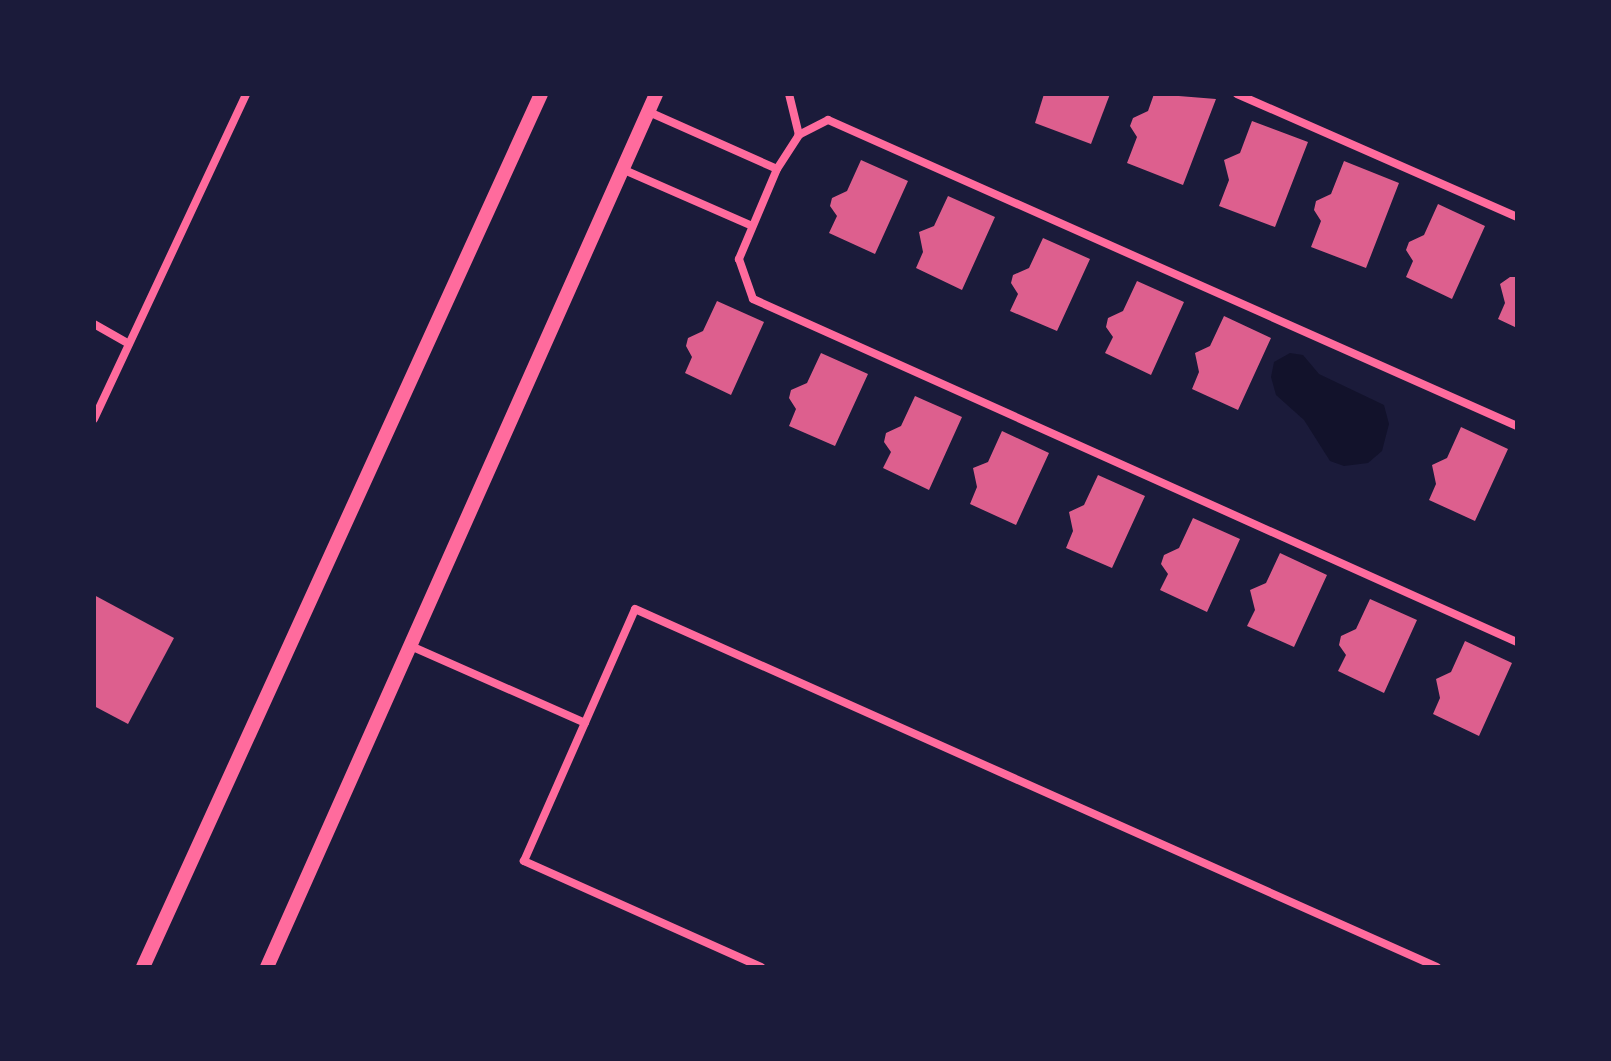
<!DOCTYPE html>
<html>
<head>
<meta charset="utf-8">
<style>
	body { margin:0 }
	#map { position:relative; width:1611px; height:1061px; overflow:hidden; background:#1b1b3a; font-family:Manrope,sans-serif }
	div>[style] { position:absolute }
	.water>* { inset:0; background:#12122b }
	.building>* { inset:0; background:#dd5f8e }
	.minor>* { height:8px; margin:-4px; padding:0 4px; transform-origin:4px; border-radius:4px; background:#ff6b9d }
	.tertiary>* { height:14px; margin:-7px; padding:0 7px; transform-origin:7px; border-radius:7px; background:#ff6b9d }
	span { translate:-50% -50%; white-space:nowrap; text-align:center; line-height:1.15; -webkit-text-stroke:6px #1b1b3a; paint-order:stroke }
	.frame { position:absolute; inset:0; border:96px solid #1b1b3a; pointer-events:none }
</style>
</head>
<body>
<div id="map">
	<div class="water">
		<i style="clip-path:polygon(1290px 353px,1303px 355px,1319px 374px,1384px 405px,1389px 424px,1382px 451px,1368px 463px,1344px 466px,1330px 461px,1304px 420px,1276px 395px,1271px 377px,1274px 362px)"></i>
	</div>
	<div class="building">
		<i style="clip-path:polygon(1044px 94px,1110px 94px,1091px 144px,1035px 123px)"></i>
		<i style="clip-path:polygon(1154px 94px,1216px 99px,1183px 185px,1127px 163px,1137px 137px,1130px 126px,1133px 118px,1148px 111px)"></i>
		<i style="clip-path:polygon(1252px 121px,1308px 142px,1275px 227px,1219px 206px,1229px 180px,1224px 160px,1240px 153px)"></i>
		<i style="clip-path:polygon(861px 160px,908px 181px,875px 254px,829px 233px,837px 216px,830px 206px,832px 198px,847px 191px)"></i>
		<i style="clip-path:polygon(1344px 161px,1399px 183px,1366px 268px,1311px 247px,1321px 221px,1314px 210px,1316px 201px,1331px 194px)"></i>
		<i style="clip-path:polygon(948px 196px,995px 217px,962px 290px,916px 268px,923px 252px,919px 232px,934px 226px)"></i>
		<i style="clip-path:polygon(1438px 204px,1485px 226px,1452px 299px,1406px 277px,1413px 261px,1406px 250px,1409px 242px,1424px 235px)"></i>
		<i style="clip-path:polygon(1043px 238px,1090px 259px,1057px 331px,1010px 311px,1018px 294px,1011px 283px,1013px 275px,1029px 268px)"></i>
		<i style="clip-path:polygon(1510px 277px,1517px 277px,1517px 328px,1498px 319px,1505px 303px,1500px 284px)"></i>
		<i style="clip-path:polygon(1137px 281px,1184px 302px,1151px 375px,1105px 353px,1113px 337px,1106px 327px,1108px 318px,1123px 311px)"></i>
		<i style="clip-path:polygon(717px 301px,764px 322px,731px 395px,685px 373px,692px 357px,686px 346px,688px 338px,703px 331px)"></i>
		<i style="clip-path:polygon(1224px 316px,1271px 338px,1238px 410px,1192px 389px,1199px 372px,1195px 353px,1210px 346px)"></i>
		<i style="clip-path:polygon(821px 353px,868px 374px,835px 446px,789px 426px,796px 409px,789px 398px,791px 390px,807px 383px)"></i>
		<i style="clip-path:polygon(915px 396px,962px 417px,929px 490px,883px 468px,891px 452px,884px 442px,886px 433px,901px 426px)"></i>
		<i style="clip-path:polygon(1461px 427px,1508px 449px,1475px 521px,1429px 500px,1436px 484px,1432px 465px,1447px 458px)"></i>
		<i style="clip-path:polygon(1002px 431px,1049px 453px,1016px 525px,970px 504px,977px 487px,973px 468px,988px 462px)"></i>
		<i style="clip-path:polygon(1098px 475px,1145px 496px,1112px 568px,1066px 548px,1073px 531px,1069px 512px,1084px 505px)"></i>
		<i style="clip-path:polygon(1193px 518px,1240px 539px,1207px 612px,1160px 590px,1168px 574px,1161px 564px,1164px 555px,1179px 548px)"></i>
		<i style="clip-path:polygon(1280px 553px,1327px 575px,1294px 647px,1247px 626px,1255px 610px,1250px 590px,1266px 583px)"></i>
		<i style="clip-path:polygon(94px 595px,174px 638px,128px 724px,94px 706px)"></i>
		<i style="clip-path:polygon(1370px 599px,1417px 620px,1384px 693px,1338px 671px,1346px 655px,1339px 645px,1341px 636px,1356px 629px)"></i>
		<i style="clip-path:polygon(1465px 641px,1512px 663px,1479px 736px,1433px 714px,1440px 698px,1436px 679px,1451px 672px)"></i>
	</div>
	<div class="minor">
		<i style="left:789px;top:94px;width:42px;rotate:76.3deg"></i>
		<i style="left:1237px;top:94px;width:306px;rotate:23.7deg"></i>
		<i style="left:649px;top:112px;width:140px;rotate:24deg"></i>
		<i style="left:622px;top:169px;width:140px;rotate:23.6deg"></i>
		<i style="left:94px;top:324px;width:40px;rotate:29.7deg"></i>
		<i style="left:94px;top:419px;width:359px;rotate:-64.9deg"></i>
		<i style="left:1517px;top:426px;width:754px;rotate:-156.05deg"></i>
		<i style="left:828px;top:120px;width:33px;rotate:153deg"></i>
		<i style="left:799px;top:135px;width:40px;rotate:122.9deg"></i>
		<i style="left:777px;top:169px;width:98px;rotate:112.9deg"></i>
		<i style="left:739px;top:259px;width:42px;rotate:70.7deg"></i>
		<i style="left:753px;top:299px;width:837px;rotate:24.18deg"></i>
		<i style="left:413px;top:647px;width:188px;rotate:23.8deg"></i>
		<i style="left:761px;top:967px;width:260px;rotate:-155.9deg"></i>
		<i style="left:524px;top:861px;width:275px;rotate:-66.2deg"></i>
		<i style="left:635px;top:609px;width:878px;rotate:24.06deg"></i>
	</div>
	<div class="tertiary">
		<i style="left:143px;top:967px;width:959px;rotate:-65.49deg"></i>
		<i style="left:267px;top:967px;width:956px;rotate:-65.98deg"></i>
	</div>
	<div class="frame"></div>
</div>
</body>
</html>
